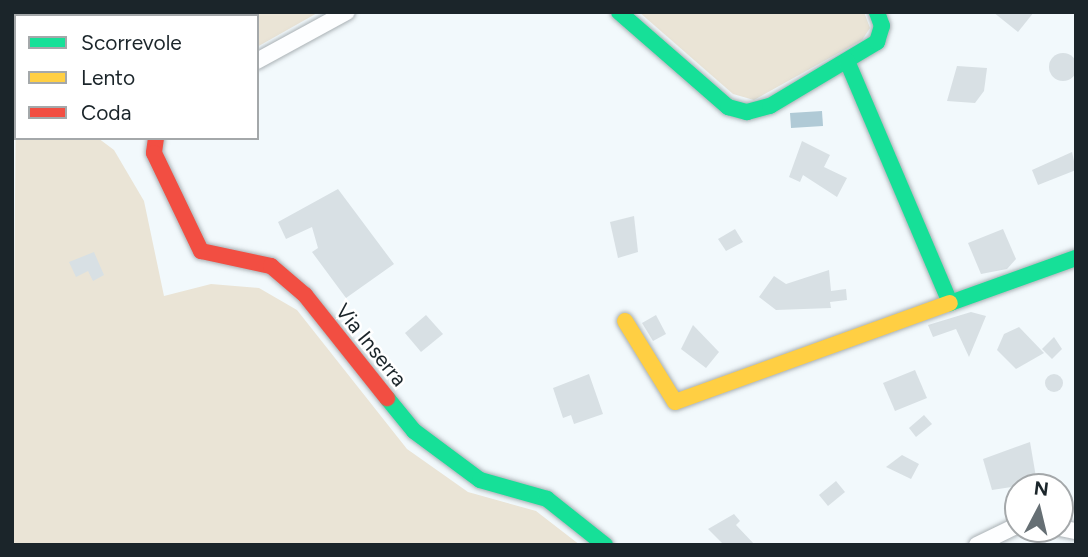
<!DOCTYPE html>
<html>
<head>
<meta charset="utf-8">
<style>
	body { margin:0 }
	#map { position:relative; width:1088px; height:557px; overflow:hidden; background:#f2f9fc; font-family:Figtree,sans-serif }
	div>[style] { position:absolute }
	.green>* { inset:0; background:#eae4d6 }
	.water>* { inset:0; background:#b0cad6 }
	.building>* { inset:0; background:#d8e0e4 }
	.round { border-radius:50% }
	.roads { filter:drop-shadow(0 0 2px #a9b0b4) drop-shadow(0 0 2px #a9b0b4) }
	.street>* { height:16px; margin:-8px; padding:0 8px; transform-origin:8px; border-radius:8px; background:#fdfeff }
	.fast>* { height:16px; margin:-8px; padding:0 8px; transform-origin:8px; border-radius:8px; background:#16e098 }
	.slow>* { height:16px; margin:-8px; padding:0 8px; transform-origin:8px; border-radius:8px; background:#ffcf43 }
	.jam>* { height:16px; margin:-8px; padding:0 8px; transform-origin:8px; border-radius:8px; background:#f24e42 }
	span { translate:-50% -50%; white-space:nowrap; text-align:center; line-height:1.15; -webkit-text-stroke:5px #fff; paint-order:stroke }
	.street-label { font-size:21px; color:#1b252a }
	.frame { position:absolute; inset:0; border:14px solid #1b252a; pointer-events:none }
	.legend { position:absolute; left:14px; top:14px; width:245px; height:126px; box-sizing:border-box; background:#fff; border:2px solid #a4a8aa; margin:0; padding:9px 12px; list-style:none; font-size:21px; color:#1b252a }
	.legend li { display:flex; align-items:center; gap:14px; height:35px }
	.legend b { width:35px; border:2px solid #a4a8aa }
	.north { position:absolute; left:1004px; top:473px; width:70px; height:70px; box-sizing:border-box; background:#fff; border:2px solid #a4a8aa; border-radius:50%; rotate:7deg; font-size:19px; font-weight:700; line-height:28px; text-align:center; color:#1b252a }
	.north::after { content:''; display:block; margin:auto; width:24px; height:32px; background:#666f74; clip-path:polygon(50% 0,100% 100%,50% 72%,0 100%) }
</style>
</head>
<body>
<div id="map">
	<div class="green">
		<i style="clip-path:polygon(28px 12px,319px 12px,257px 47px,257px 16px)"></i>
		<i style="clip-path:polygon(639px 12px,864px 12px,870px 28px,862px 40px,754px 100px,733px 94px)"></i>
		<i style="clip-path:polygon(16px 83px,16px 138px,98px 138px,114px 150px,144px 201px,164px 296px,211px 284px,259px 288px,297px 310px,407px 449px,468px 492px,536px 511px,580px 545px,12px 545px)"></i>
	</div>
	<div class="water">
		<i style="clip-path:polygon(822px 111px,823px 126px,791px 128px,790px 113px)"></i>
	</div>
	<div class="building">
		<i style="clip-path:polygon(993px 12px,1034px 12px,1018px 32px)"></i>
		<i class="round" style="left:1049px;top:53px;width:28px;height:28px"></i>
		<i style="clip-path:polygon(957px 66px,987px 68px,984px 91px,975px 103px,947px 101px)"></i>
		<i style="clip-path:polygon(802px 141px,830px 155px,824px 167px,847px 178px,837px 197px,803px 175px,800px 182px,789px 177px)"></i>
		<i style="clip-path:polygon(1072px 152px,1076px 170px,1038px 185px,1032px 170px)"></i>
		<i style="clip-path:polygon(338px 189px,394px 264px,346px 298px,312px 252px,318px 248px,312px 227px,286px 239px,278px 222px)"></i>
		<i style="clip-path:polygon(634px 216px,638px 252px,618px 258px,610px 222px)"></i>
		<i style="clip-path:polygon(735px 229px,743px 242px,726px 251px,718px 239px)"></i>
		<i style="clip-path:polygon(1003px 229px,1016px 259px,1007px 269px,981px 274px,968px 243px)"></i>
		<i style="clip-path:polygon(94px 252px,104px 275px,93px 281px,88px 271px,76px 277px,69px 262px)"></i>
		<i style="clip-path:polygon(829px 270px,831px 291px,846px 289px,847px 300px,830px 302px,831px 308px,776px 310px,759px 297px,774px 276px,786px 284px)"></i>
		<i style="clip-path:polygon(971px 312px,986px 316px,969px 357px,956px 329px,933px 337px,928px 325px)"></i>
		<i style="clip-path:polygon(426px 315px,443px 334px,421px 352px,405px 333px)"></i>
		<i style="clip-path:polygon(656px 315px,666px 334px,653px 341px,642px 323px)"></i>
		<i style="clip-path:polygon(693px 325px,719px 352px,706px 368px,681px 349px)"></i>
		<i style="clip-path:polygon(1019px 327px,1044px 353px,1016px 369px,997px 350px,1004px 334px)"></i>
		<i style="clip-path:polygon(1054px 337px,1062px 349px,1052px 359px,1042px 349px)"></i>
		<i style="clip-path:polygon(915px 370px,927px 398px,895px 411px,883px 383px)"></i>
		<i style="clip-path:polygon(589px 374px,603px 414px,574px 424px,571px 415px,563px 418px,553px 388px)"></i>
		<i class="round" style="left:1045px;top:374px;width:18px;height:18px"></i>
		<i style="clip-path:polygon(924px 415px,932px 424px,916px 437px,909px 428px)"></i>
		<i style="clip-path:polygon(1030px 442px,1037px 483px,992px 490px,983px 459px)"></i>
		<i style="clip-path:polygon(902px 455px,919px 464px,911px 479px,886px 467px)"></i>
		<i style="clip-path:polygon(836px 481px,845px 492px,828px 506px,819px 495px)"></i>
		<i style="clip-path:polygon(734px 514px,740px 521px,736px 525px,755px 545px,724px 545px,708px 529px)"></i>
	</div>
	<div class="roads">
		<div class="street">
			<i style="left:257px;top:61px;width:102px;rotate:-28.6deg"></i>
			<i style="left:1060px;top:528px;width:16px;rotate:11deg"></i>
			<i style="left:977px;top:545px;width:46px;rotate:-26deg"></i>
		</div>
		<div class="fast">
			<i style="left:619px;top:12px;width:145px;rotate:41.1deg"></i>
			<i style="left:728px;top:107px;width:20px;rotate:15deg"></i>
			<i style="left:747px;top:112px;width:24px;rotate:-15deg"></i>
			<i style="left:770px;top:106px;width:125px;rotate:-30.9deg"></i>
			<i style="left:877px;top:42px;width:17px;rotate:-73deg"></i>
			<i style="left:882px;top:26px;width:15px;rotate:-110deg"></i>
			<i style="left:847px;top:61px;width:263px;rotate:66.9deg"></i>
			<i style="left:950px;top:303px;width:134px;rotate:-19.7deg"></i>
			<i style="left:387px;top:398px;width:43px;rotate:50.7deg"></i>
			<i style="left:414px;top:431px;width:82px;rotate:36.6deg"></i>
			<i style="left:480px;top:480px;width:70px;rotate:15.8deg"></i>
			<i style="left:547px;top:499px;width:74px;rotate:38.4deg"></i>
		</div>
		<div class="slow">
			<i style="left:625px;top:321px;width:95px;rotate:58.3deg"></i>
			<i style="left:675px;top:402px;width:292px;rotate:-19.8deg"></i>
		</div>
		<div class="jam">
			<i style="left:156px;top:138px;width:15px;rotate:98deg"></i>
			<i style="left:154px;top:153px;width:109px;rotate:64.4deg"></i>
			<i style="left:201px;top:251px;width:72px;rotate:12.1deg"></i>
			<i style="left:271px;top:266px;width:45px;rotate:40.5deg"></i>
			<i style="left:305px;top:295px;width:132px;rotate:51.5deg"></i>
		</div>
	</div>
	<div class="street-label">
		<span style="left:371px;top:345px;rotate:51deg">Via Inserra</span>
	</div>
	<div class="frame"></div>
	<ul class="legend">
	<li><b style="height:9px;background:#16e098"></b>Scorrevole</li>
	<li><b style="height:9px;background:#ffcf43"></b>Lento</li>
	<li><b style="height:9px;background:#f24e42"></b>Coda</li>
	</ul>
	<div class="north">N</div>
</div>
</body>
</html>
